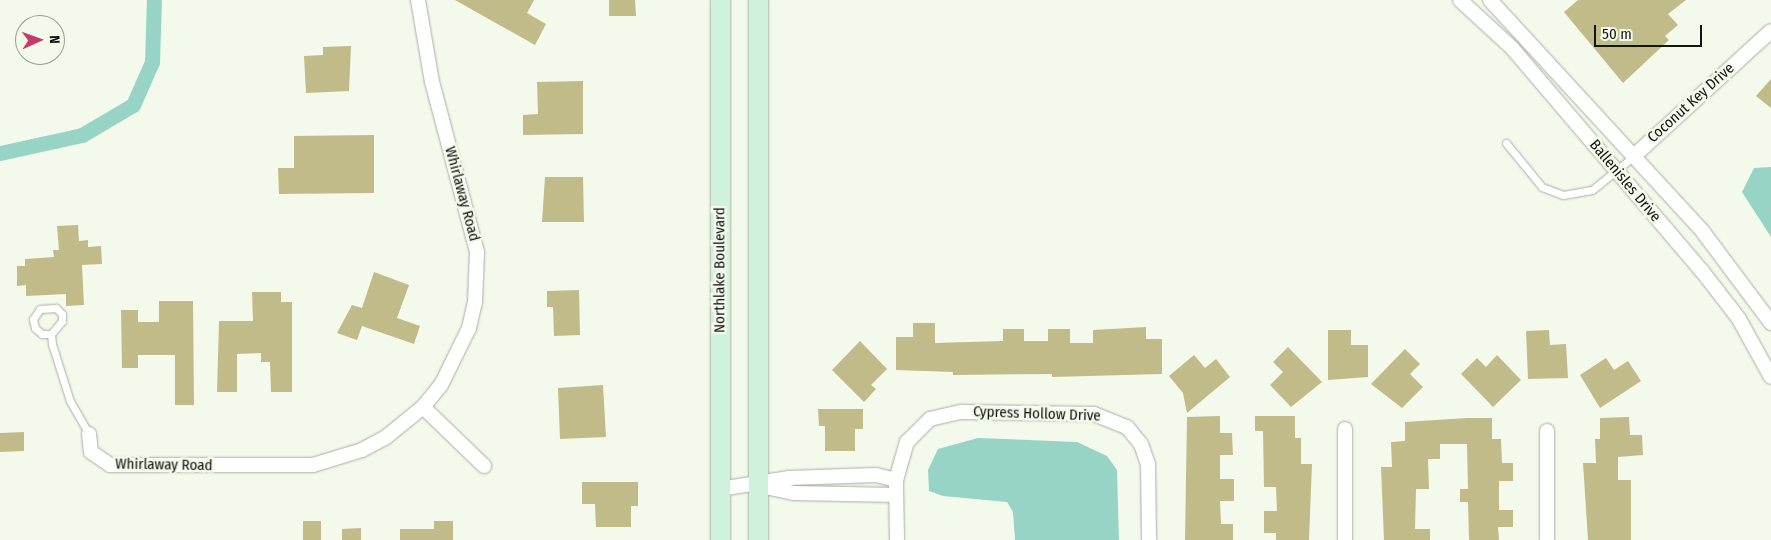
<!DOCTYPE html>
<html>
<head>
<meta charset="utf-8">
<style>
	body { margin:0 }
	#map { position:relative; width:1771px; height:540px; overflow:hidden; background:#f3faec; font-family:"Fira Sans Condensed",sans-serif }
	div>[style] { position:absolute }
	.water>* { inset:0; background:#97d4c5 }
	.canal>* { height:15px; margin:-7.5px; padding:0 7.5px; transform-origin:7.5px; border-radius:7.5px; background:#97d4c5 }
	.building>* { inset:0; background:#c0bb89 }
	.roads { filter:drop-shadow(0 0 1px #a8afa2) drop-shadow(0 0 1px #a8afa2) }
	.service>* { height:7px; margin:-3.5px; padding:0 3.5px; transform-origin:3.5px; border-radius:3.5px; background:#fff }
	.minor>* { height:14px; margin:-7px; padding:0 7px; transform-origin:7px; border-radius:7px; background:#fff }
	.secondary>* { height:19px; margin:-9.5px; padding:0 9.5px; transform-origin:9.5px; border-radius:9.5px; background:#d0f1dc }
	span { translate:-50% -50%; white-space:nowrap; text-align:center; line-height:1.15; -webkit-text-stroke:5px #f3faec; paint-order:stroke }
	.street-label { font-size:15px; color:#12140f }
	.north { position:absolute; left:15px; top:15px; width:50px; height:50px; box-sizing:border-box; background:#f3faec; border:1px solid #999e94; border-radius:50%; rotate:88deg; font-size:14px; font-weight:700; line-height:20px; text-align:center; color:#12140f }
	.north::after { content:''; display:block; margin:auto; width:18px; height:22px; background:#c73968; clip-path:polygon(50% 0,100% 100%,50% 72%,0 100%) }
	.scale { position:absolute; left:1594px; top:25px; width:108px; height:22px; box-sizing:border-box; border:2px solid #12140f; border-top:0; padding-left:6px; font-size:15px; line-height:18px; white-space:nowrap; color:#12140f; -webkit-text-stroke:4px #f3faec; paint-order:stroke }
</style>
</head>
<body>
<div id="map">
	<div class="water">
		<i style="clip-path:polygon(1771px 167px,1771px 237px,1742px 192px,1754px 168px)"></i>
		<i style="clip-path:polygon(978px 438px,1077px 442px,1107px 456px,1117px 470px,1119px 540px,1015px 540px,1013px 512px,1007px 502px,943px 496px,929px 491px,928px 470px,938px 449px)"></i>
	</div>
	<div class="canal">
		<i style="left:0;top:153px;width:84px;rotate:-12.4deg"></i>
		<i style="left:82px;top:135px;width:59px;rotate:-30.5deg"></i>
		<i style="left:133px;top:105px;width:47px;rotate:-66.2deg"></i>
		<i style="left:152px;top:62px;width:62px;rotate:-88.2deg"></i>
	</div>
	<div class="building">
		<i style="clip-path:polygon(455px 0,534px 0,527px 13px,546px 24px,535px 45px)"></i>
		<i style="clip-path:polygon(609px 0,635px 0,636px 16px,609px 16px)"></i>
		<i style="clip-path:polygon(1578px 0,1686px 0,1668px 14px,1678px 25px,1665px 36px,1669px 40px,1623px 83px,1564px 12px)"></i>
		<i style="clip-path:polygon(351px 46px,349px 91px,306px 93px,304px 56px,323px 55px,323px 47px)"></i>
		<i style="clip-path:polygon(1771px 79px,1771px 108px,1756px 96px)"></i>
		<i style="clip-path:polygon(583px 81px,583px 134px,523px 135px,523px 115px,538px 114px,537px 82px)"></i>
		<i style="clip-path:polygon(374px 135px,374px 193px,279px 194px,278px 168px,294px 168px,294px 136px)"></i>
		<i style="clip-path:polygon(545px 177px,583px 177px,584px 222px,542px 222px)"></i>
		<i style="clip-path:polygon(78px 225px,79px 241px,88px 240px,88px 247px,101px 246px,102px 264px,82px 265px,84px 305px,66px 306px,66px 294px,26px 296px,26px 285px,17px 286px,17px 266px,25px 266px,25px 259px,54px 257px,53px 250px,59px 250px,57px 226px)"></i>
		<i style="clip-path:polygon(374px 272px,409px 285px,397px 318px,420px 326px,414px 344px,362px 326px,357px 340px,337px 333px,352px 305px,362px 308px)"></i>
		<i style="clip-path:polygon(579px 290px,580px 335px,554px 336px,553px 307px,547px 307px,547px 291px)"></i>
		<i style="clip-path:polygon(252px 292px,281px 292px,281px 302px,292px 302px,292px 392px,271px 392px,270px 362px,261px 362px,261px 353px,237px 354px,237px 392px,217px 392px,219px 321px,253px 321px)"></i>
		<i style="clip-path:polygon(159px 301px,193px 301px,194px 405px,175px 405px,175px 355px,138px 355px,138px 368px,122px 368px,121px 310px,138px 310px,138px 322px,159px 322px)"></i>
		<i style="clip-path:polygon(913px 323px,935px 323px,935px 343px,1003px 341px,1003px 329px,1024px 329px,1024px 341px,1048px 341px,1048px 329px,1070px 329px,1070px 343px,1093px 343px,1093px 330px,1146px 327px,1146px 339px,1162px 339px,1162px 374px,1052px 377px,1052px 374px,953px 375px,953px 372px,896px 370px,896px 337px,913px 337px)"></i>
		<i style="clip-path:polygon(1328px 330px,1351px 330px,1351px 345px,1368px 345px,1368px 377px,1328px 380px)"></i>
		<i style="clip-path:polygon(1549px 330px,1550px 345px,1566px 344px,1568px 378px,1528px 379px,1526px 331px)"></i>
		<i style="clip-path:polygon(860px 341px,887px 369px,871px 385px,876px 389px,864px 402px,832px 370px)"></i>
		<i style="clip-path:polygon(1288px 347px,1322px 382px,1291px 407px,1270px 385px,1283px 372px,1273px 362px)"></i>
		<i style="clip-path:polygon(1405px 349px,1420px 364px,1410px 374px,1423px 387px,1402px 408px,1371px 384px)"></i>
		<i style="clip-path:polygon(1194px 355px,1205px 368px,1216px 359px,1230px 377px,1187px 413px,1183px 393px,1169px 376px)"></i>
		<i style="clip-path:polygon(1497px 355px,1521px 380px,1493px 407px,1461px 374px,1477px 358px,1486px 367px)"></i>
		<i style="clip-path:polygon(1606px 358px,1614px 370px,1628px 361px,1641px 381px,1600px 408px,1580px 375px)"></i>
		<i style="clip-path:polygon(603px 385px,606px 437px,560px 439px,558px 388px)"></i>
		<i style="clip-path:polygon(818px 409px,863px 409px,863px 429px,855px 429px,855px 451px,825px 451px,825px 426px,819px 426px)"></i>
		<i style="clip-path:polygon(1220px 416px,1220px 433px,1232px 433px,1233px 455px,1220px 455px,1220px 479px,1234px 479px,1234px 501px,1220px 501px,1221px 524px,1233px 524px,1233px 540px,1185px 540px,1187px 417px)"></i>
		<i style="clip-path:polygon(1255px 416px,1295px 416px,1295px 438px,1301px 438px,1301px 464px,1312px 464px,1309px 540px,1276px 540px,1276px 533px,1264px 533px,1264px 511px,1277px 511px,1276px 487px,1264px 487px,1263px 431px,1255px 431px)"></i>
		<i style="clip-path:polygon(1629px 417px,1630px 435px,1642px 435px,1643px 455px,1618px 457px,1618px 480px,1631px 480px,1631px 540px,1588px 540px,1583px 463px,1596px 463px,1595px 439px,1600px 439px,1600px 418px)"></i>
		<i style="clip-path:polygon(1467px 418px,1492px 418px,1492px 439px,1501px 439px,1502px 463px,1513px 463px,1513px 481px,1499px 481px,1499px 510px,1513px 510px,1513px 527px,1498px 527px,1499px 540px,1469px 540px,1468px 502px,1460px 502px,1460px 489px,1468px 489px,1467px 444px,1440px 444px,1440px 459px,1428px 459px,1429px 489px,1416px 489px,1415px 529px,1430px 529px,1430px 540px,1384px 540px,1381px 467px,1392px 467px,1391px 442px,1405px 441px,1405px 422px)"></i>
		<i style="clip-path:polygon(24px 432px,24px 451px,0 452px,0 433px)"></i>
		<i style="clip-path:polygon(582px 482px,638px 482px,638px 506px,631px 506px,631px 527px,596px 527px,595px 504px,582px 504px)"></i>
		<i style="clip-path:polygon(303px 521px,321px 521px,321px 540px,303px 540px)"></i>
		<i style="clip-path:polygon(434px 521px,453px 521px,453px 540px,400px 540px,400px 529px,434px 529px)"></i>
		<i style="clip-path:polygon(361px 528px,361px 540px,342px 540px,342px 529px)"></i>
	</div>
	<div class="roads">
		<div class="service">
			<i style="left:1506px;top:143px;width:57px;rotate:50.7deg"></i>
			<i style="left:1542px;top:187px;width:22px;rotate:21deg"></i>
			<i style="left:1563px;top:195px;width:29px;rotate:-10deg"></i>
			<i style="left:1592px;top:190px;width:54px;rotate:-39deg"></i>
			<i style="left:51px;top:334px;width:9px;rotate:180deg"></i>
			<i style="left:42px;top:334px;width:9px;rotate:-139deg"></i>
			<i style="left:35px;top:328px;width:9px;rotate:-103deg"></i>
			<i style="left:33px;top:319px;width:12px;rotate:-55deg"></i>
			<i style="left:40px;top:309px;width:16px;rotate:-4deg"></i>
			<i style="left:56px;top:308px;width:8px;rotate:45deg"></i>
			<i style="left:62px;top:314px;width:7px;rotate:90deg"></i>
			<i style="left:62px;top:321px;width:17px;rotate:130deg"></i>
			<i style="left:51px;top:334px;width:10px;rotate:84deg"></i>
			<i style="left:52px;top:344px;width:60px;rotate:72.5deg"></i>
			<i style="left:70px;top:401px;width:38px;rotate:60deg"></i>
		</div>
		<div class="minor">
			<i style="left:1460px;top:0;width:71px;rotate:42.7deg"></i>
			<i style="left:1512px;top:48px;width:293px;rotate:49.6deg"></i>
			<i style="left:1702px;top:271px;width:61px;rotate:52.4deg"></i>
			<i style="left:1739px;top:319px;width:66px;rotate:61.1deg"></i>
			<i style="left:1490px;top:0;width:315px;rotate:47.4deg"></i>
			<i style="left:1703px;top:232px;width:114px;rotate:53.2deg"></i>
			<i style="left:1634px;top:156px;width:185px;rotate:-42.4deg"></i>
			<i style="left:423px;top:407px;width:85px;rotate:44deg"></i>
			<i style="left:1345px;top:429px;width:111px;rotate:90deg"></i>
			<i style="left:89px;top:434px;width:18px;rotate:84deg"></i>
			<i style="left:91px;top:452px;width:23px;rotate:34deg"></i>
			<i style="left:110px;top:465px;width:203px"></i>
			<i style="left:313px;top:465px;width:51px;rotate:-17deg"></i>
			<i style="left:362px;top:450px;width:26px;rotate:-28deg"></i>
			<i style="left:385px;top:438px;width:49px;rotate:-39.2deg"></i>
			<i style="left:423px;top:407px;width:28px;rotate:-51deg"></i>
			<i style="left:441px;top:385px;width:64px;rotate:-63.8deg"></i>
			<i style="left:469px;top:328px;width:26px;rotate:-77deg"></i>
			<i style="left:475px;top:303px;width:51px;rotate:-87.8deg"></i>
			<i style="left:477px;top:252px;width:176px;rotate:-104.8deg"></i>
			<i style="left:432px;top:82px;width:83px;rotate:-99.7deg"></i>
			<i style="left:761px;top:486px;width:33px;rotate:12deg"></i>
			<i style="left:793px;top:493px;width:103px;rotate:1.1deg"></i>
			<i style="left:720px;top:489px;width:70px;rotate:-9.1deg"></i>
			<i style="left:789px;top:478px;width:87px;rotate:-2deg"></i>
			<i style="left:876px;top:475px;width:21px;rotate:14deg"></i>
			<i style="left:897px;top:540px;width:60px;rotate:-91deg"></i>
			<i style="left:896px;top:480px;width:40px;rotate:-74deg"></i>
			<i style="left:907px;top:442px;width:33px;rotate:-45deg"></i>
			<i style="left:930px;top:419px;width:32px;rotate:-13deg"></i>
			<i style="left:961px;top:412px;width:133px;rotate:0.9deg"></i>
			<i style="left:1094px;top:414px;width:35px;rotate:22deg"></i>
			<i style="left:1127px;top:427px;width:22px;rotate:51deg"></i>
			<i style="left:1141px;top:444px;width:21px;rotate:71deg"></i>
			<i style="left:1148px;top:464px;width:76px;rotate:89.2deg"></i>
			<i style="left:1547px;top:540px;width:109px;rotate:-90deg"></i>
		</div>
		<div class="secondary">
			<i style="left:720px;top:0;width:540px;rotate:90deg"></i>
			<i style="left:758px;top:0;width:540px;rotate:90deg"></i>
		</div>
	</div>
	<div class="street-label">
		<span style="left:1691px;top:103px;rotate:-42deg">Coconut Key Drive</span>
		<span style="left:1625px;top:181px;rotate:50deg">Ballenisles Drive</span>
		<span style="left:462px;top:194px;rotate:75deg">Whirlaway Road</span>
		<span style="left:720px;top:270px;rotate:-90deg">Northlake Boulevard</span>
		<span style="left:1037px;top:414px;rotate:2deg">Cypress Hollow Drive</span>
		<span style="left:164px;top:465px;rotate:1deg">Whirlaway Road</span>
	</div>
	<div class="north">N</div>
	<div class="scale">50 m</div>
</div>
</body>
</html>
